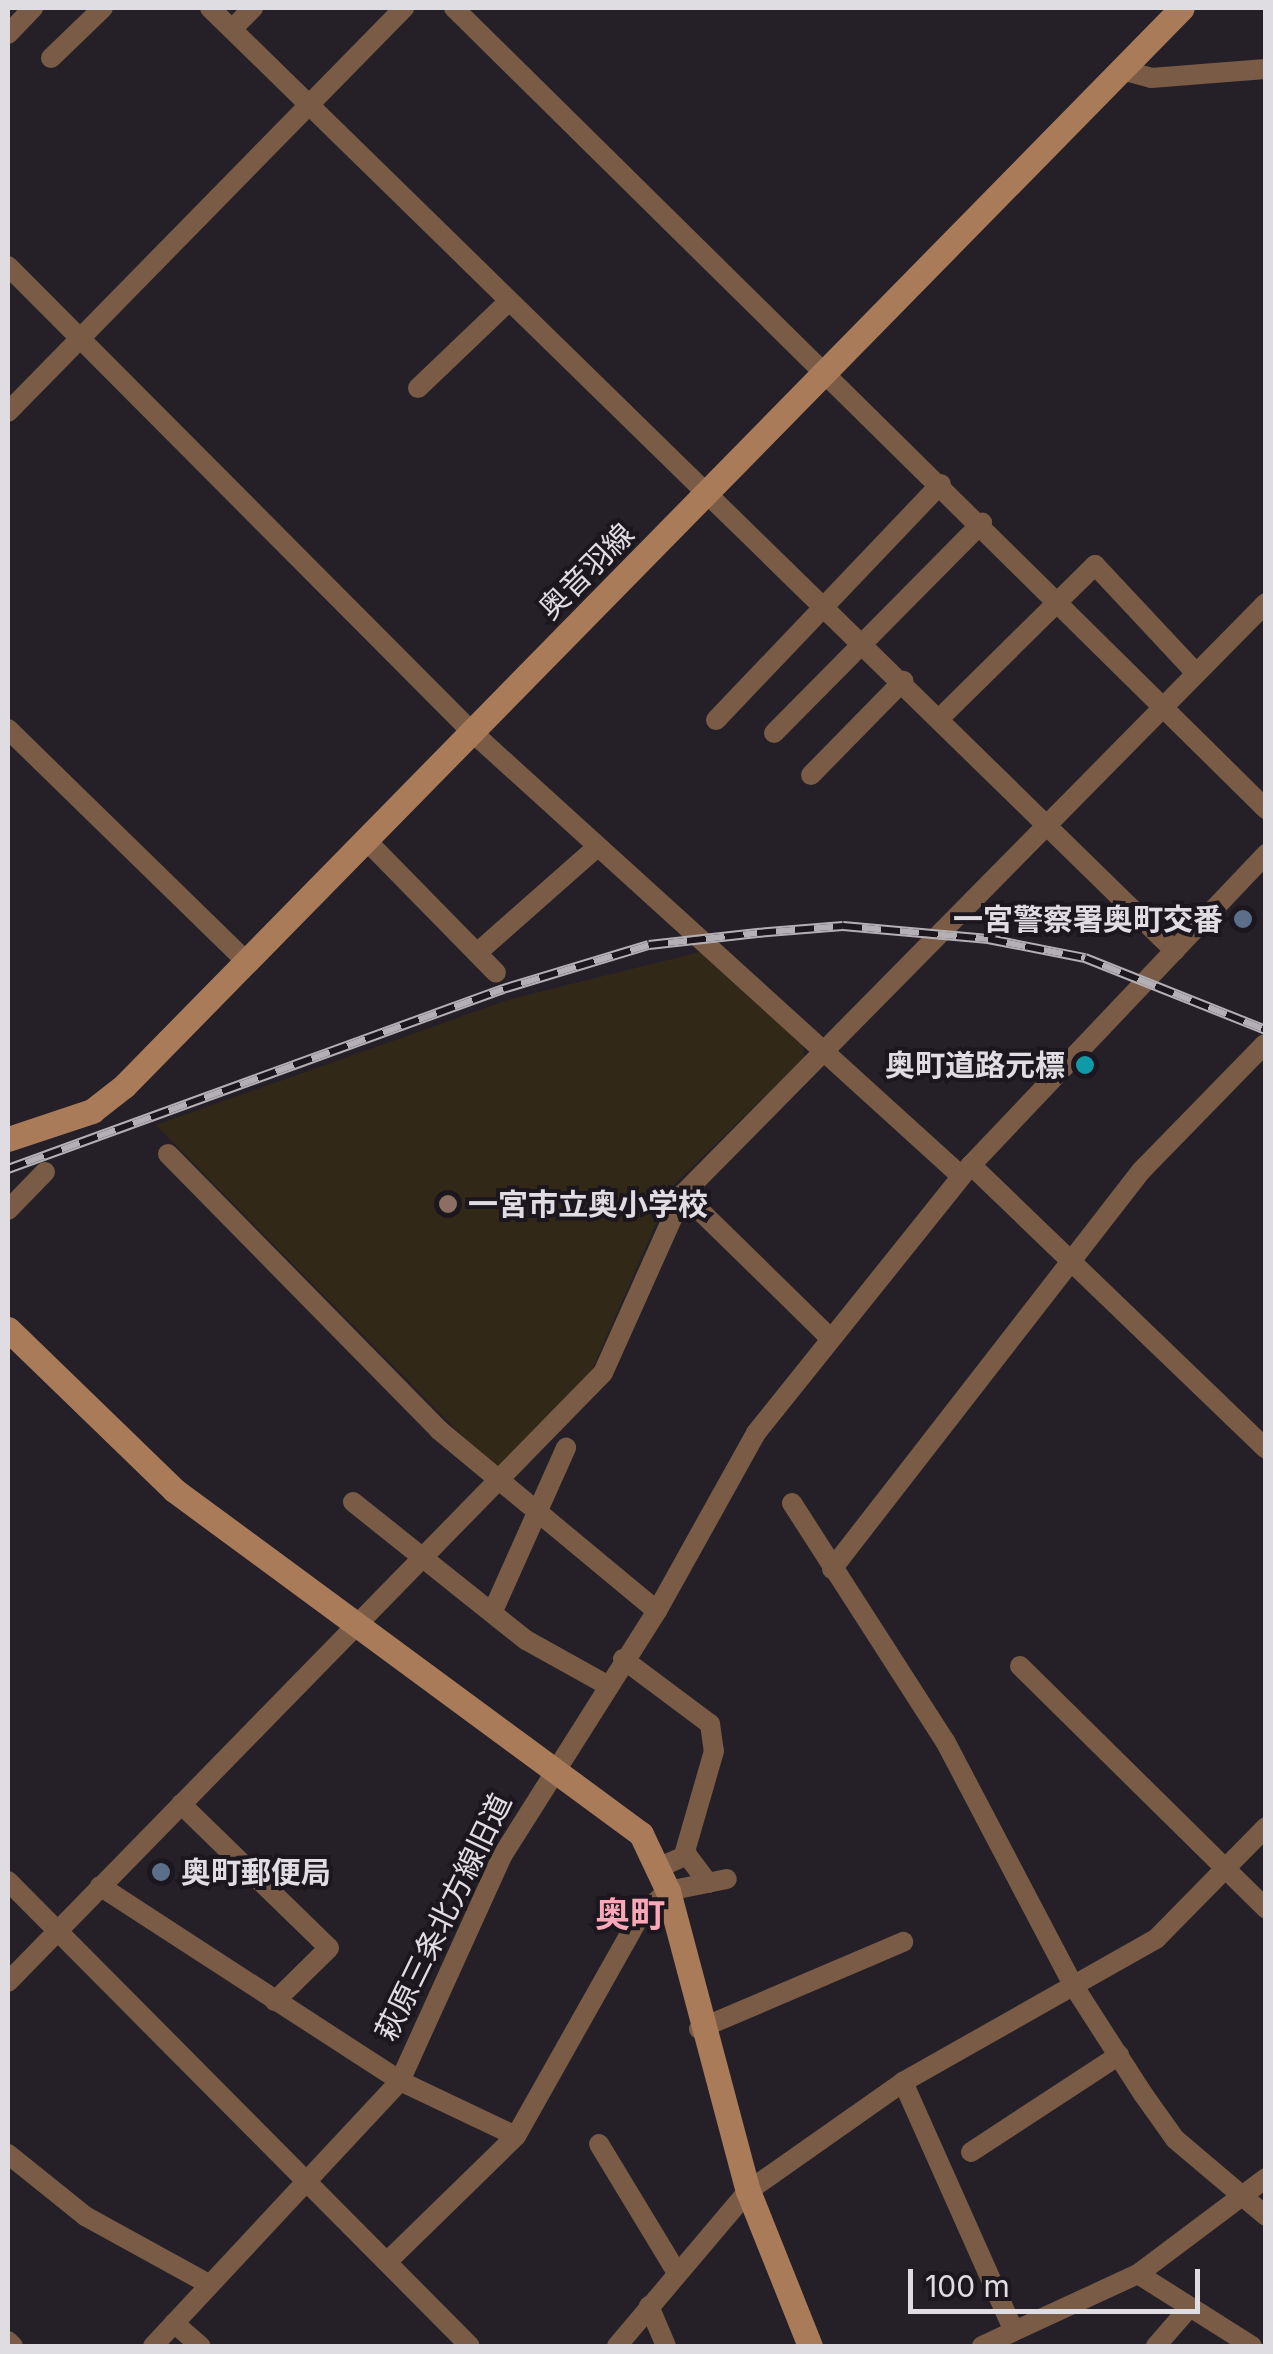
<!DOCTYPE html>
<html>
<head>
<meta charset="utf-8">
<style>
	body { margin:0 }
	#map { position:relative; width:1273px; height:2354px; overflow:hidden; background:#252028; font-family:Inter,"Noto Sans JP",sans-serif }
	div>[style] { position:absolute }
	.education>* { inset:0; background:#322818 }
	.street>* { height:20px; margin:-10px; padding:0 10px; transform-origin:10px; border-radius:10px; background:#795b46 }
	.secondary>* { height:25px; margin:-12.5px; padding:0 12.5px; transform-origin:12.5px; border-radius:12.5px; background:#aa7b59 }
	.rail>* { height:10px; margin-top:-5px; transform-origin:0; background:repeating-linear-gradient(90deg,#1c171e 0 19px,#b3afb5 0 38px); box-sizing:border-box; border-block:2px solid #b3afb5 }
	.dots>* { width:28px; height:28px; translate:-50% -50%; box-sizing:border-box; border:5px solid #1c171e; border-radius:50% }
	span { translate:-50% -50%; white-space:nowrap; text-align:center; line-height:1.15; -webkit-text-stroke:8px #1c171e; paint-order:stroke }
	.street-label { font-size:30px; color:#e0dde2 }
	.poi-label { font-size:30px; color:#e0dde2; font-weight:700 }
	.right { translate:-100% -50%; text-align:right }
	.left { translate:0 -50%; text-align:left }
	.quarter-label { font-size:35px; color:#faa7b8; font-weight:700 }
	.frame { position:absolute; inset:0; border:10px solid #e0dde2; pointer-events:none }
	.scale { position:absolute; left:908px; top:2269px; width:292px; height:45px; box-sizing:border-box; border:5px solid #e0dde2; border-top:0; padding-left:12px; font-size:30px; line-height:35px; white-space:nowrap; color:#e0dde2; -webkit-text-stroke:8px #1c171e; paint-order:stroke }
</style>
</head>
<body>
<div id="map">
	<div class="education">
		<i style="clip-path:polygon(704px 951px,803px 1042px,804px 1058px,672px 1187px,589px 1377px,496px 1470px,156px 1125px,511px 999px)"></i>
	</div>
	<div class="street">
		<i style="left:210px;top:8px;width:1349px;rotate:44.34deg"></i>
		<i style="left:454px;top:8px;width:1141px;rotate:44.61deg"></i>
		<i style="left:232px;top:29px;width:30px;rotate:-45deg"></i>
		<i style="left:8px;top:34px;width:36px;rotate:-46deg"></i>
		<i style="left:51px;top:58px;width:72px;rotate:-43.9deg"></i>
		<i style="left:1122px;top:70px;width:30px;rotate:15deg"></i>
		<i style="left:1151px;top:78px;width:115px;rotate:-4.5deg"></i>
		<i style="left:8px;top:266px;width:656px;rotate:45.12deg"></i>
		<i style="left:471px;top:731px;width:662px;rotate:42.24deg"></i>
		<i style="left:418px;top:388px;width:126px;rotate:-43.7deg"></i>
		<i style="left:8px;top:412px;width:566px;rotate:-45.57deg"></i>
		<i style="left:940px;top:718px;width:218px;rotate:-44.6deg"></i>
		<i style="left:1095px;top:565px;width:148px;rotate:46.9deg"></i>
		<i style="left:716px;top:720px;width:326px;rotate:-46.4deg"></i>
		<i style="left:8px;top:729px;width:331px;rotate:44.3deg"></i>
		<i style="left:774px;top:733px;width:296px;rotate:-45.3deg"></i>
		<i style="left:811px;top:775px;width:132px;rotate:-45.6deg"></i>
		<i style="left:365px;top:839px;width:187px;rotate:45.6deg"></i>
		<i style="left:477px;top:953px;width:159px;rotate:-41.4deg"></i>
		<i style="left:168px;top:1154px;width:387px;rotate:45.5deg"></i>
		<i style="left:439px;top:1430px;width:283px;rotate:39.7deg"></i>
		<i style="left:971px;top:1165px;width:409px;rotate:43.9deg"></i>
		<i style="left:683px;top:1194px;width:204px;rotate:44.4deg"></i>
		<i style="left:8px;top:1210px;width:53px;rotate:-45.8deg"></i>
		<i style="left:353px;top:1502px;width:221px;rotate:38.6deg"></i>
		<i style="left:526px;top:1640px;width:90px;rotate:29.1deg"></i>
		<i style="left:792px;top:1503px;width:283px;rotate:57.3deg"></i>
		<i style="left:945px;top:1741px;width:276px;rotate:62.3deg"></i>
		<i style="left:1073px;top:1985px;width:130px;rotate:57.3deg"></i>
		<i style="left:1143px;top:2094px;width:55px;rotate:54.6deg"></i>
		<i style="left:1175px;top:2139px;width:119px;rotate:40.2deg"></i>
		<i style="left:832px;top:1569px;width:504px;rotate:-52.17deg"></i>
		<i style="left:1141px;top:1171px;width:177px;rotate:-45.7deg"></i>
		<i style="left:493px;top:1611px;width:179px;rotate:-65.9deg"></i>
		<i style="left:623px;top:1659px;width:109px;rotate:36.8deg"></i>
		<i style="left:710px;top:1724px;width:27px;rotate:82deg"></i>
		<i style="left:714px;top:1751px;width:108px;rotate:106.1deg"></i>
		<i style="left:1020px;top:1666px;width:346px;rotate:44.6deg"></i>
		<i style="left:181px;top:1804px;width:206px;rotate:44.2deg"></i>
		<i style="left:329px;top:1948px;width:76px;rotate:135.5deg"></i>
		<i style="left:660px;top:1867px;width:30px;rotate:-24deg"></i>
		<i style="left:687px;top:1855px;width:35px;rotate:53deg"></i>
		<i style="left:8px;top:1881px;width:655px;rotate:45.19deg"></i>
		<i style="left:100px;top:1886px;width:358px;rotate:33deg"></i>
		<i style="left:400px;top:2081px;width:128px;rotate:25.4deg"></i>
		<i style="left:8px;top:1982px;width:851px;rotate:-45.67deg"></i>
		<i style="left:603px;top:1373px;width:196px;rotate:-65.9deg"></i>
		<i style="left:683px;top:1194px;width:830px;rotate:-45.39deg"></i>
		<i style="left:699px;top:2029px;width:222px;rotate:-23.1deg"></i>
		<i style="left:903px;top:2082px;width:270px;rotate:66deg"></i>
		<i style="left:599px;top:2144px;width:145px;rotate:58.8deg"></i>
		<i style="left:971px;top:2152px;width:177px;rotate:-33.2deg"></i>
		<i style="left:8px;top:2154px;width:99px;rotate:38.8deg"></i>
		<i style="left:85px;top:2216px;width:139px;rotate:28.8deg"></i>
		<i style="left:389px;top:2260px;width:177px;rotate:-44.3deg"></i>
		<i style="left:516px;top:2136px;width:253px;rotate:-60.6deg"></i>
		<i style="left:640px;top:1916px;width:38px;rotate:-42deg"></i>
		<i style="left:668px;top:1891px;width:60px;rotate:-11.5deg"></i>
		<i style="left:1138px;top:2274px;width:135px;rotate:32.3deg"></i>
		<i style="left:649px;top:2306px;width:43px;rotate:67deg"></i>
		<i style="left:174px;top:2323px;width:35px;rotate:41deg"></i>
		<i style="left:8px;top:2341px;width:7px;rotate:45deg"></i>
		<i style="left:153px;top:2346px;width:362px;rotate:-47deg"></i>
		<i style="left:400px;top:2081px;width:247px;rotate:-65.6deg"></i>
		<i style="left:502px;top:1856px;width:290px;rotate:-57.7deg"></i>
		<i style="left:657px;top:1611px;width:204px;rotate:-60.9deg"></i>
		<i style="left:756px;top:1433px;width:344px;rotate:-51.3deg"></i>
		<i style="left:971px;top:1165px;width:429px;rotate:-46.5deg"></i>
		<i style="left:617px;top:2346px;width:203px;rotate:-49.8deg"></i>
		<i style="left:748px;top:2191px;width:189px;rotate:-35.1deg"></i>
		<i style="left:903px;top:2082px;width:291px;rotate:-29.5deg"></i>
		<i style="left:1156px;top:1939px;width:157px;rotate:-45.5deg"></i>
		<i style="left:982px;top:2346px;width:172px;rotate:-24.8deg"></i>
		<i style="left:1138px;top:2274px;width:160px;rotate:-36.9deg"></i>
		<i style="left:1156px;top:2346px;width:49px;rotate:-49.1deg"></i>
	</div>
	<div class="secondary">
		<i style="left:8px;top:1139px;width:89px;rotate:-18.4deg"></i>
		<i style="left:92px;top:1111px;width:41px;rotate:-38deg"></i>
		<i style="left:124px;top:1086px;width:1510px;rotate:-45.54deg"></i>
		<i style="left:8px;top:1329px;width:231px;rotate:44.1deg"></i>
		<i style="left:174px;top:1490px;width:580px;rotate:36.38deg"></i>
		<i style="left:641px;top:1834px;width:63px;rotate:64.7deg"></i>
		<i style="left:668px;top:1891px;width:310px;rotate:75.1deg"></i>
		<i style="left:748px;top:2191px;width:167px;rotate:68.2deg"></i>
	</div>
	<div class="rail">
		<i style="left:8px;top:1169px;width:527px;rotate:-19.98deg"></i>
		<i style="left:503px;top:989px;width:152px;rotate:-16.8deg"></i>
		<i style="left:649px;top:945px;width:109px;rotate:-6.3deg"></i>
		<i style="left:757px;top:933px;width:86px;rotate:-4.7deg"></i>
		<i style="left:843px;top:926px;width:146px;rotate:5.1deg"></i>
		<i style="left:988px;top:939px;width:99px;rotate:11.1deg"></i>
		<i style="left:1085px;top:958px;width:195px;rotate:21.7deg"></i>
	</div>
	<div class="dots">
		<i style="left:1243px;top:919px;background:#5c6f8a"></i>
		<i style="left:1085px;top:1065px;background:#0f9aa8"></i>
		<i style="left:448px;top:1204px;background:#8d6e63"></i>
		<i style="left:161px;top:1872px;background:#5c6f8a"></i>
	</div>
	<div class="street-label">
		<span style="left:586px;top:571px;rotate:-45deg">奥音羽線</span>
		<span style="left:443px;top:1917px;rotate:-64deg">萩原三条北方線旧道</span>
	</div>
	<div class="poi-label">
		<span class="right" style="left:1223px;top:919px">一宮警察署奥町交番</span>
		<span class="right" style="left:1065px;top:1065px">奥町道路元標</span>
		<span class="left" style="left:468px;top:1204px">一宮市立奥小学校</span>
		<span class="left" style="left:181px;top:1872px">奥町郵便局</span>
	</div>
	<div class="quarter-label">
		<span style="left:630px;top:1914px">奥町</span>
	</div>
	<div class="frame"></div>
	<div class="scale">100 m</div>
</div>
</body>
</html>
